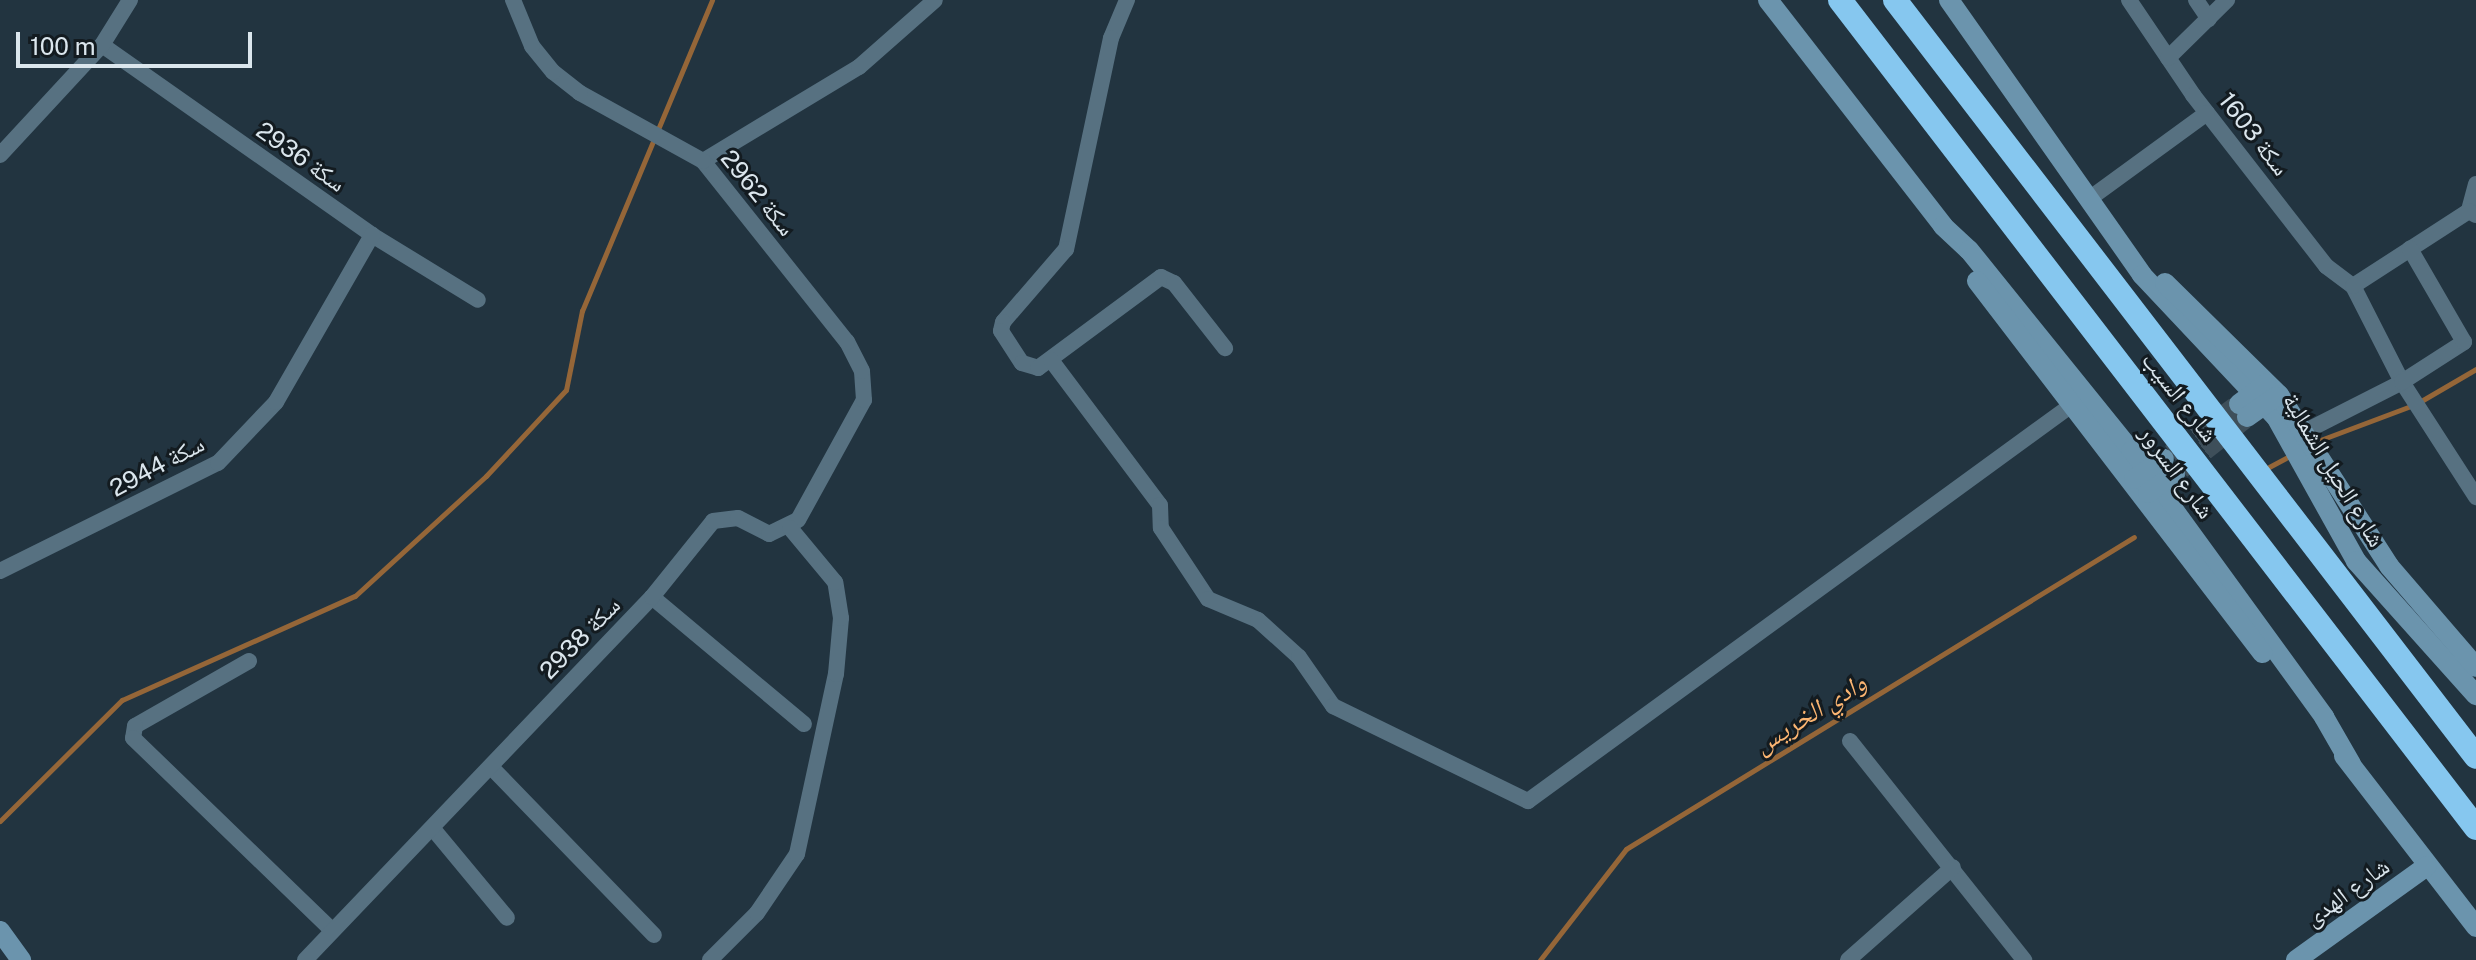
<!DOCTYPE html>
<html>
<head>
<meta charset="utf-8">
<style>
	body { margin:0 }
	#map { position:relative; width:2476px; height:960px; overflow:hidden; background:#223440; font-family:"Public Sans","Noto Naskh Arabic",sans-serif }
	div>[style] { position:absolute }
	.stream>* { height:5px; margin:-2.5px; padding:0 2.5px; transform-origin:2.5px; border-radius:2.5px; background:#956638 }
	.secondary-tunnel>* { height:20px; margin-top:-10px; transform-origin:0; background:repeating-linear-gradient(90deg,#3e4f5a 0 20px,transparent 0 30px) }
	.street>* { height:16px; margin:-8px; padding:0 8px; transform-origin:8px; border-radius:8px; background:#577181 }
	.secondary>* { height:20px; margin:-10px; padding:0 10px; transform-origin:10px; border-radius:10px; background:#6b94ad }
	.highway>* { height:24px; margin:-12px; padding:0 12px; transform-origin:12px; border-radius:12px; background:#86c7ef }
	span { translate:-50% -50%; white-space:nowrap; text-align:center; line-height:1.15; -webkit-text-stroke:6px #131b20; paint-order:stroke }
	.street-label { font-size:24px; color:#dbe6ed }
	.water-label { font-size:26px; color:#fbb572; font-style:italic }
	.scale { position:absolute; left:16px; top:32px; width:236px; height:36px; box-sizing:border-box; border:4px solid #dbe6ed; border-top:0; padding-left:10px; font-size:24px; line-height:28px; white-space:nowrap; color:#dbe6ed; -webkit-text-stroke:6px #131b20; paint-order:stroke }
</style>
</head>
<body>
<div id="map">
	<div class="stream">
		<i style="left:2315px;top:442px;width:108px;rotate:-20.6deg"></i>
		<i style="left:2416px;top:404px;width:69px;rotate:-30.3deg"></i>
		<i style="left:2269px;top:467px;width:27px;rotate:-28deg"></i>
		<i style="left:0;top:821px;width:172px;rotate:-44.8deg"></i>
		<i style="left:122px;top:700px;width:255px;rotate:-24.1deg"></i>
		<i style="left:355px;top:596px;width:178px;rotate:-42.5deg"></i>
		<i style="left:486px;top:476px;width:117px;rotate:-47.1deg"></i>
		<i style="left:566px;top:390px;width:81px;rotate:-78.6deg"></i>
		<i style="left:582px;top:311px;width:337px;rotate:-67.3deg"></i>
		<i style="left:1540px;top:960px;width:140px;rotate:-52.2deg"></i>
		<i style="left:1626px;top:849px;width:596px;rotate:-31.56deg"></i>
	</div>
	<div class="secondary-tunnel">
		<i style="left:2171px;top:454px;width:84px;rotate:-36.3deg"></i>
		<i style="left:2181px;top:469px;width:84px;rotate:-38.2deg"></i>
	</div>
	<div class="street">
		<i style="left:1127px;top:0;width:41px;rotate:112.8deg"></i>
		<i style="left:1111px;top:38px;width:216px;rotate:102deg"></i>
		<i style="left:1066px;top:249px;width:96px;rotate:130.8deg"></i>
		<i style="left:1003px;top:322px;width:9px;rotate:103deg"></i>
		<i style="left:1001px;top:331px;width:38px;rotate:57deg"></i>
		<i style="left:1022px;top:363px;width:17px;rotate:17deg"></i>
		<i style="left:1038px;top:368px;width:153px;rotate:-36.5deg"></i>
		<i style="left:1161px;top:277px;width:14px;rotate:25deg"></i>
		<i style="left:1174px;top:283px;width:83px;rotate:51.9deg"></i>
		<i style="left:2129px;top:0;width:115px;rotate:56deg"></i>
		<i style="left:2193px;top:95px;width:217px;rotate:52.1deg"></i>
		<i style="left:2326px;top:266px;width:34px;rotate:37deg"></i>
		<i style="left:2353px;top:286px;width:108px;rotate:63deg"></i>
		<i style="left:2402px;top:382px;width:137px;rotate:57.2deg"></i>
		<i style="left:2196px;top:0;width:23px;rotate:56deg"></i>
		<i style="left:102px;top:45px;width:330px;rotate:35.1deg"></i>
		<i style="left:372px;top:235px;width:124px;rotate:31.5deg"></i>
		<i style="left:2168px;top:58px;width:83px;rotate:-44.5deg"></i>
		<i style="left:0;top:155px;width:150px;rotate:-47.2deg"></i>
		<i style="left:102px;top:45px;width:53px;rotate:-58.1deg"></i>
		<i style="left:703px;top:161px;width:182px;rotate:-31.1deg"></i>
		<i style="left:859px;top:67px;width:101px;rotate:-41.4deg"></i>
		<i style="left:2476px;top:184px;width:28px;rotate:105deg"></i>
		<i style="left:2469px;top:211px;width:8px;rotate:30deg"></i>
		<i style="left:2089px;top:199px;width:146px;rotate:-36.1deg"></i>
		<i style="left:2353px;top:286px;width:138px;rotate:-32.9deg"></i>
		<i style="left:1051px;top:360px;width:181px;rotate:53.1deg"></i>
		<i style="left:1160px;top:505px;width:23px;rotate:88deg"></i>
		<i style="left:1161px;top:528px;width:85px;rotate:56.5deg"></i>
		<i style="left:1208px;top:599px;width:54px;rotate:22.8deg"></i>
		<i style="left:1258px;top:620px;width:55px;rotate:42.1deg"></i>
		<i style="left:1299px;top:657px;width:60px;rotate:55.2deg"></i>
		<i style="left:1333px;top:706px;width:217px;rotate:26deg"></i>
		<i style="left:1528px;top:801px;width:669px;rotate:-36.07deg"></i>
		<i style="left:2304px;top:432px;width:110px;rotate:-27deg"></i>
		<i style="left:2402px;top:382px;width:74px;rotate:-32.8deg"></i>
		<i style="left:2464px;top:342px;width:108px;rotate:-120.1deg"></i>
		<i style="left:0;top:571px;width:243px;rotate:-26.4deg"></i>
		<i style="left:218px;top:463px;width:84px;rotate:-46.4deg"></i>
		<i style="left:276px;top:402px;width:193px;rotate:-60.1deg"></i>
		<i style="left:652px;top:597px;width:198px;rotate:39.9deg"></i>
		<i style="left:249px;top:661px;width:131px;rotate:150.3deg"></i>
		<i style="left:135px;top:726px;width:12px;rotate:99deg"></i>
		<i style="left:133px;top:738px;width:277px;rotate:44deg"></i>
		<i style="left:1850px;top:741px;width:280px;rotate:51.5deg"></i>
		<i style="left:491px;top:767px;width:234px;rotate:45.9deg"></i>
		<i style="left:434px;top:830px;width:114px;rotate:50.3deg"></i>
		<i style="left:305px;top:960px;width:502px;rotate:-46.29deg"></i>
		<i style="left:652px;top:597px;width:97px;rotate:-51.2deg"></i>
		<i style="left:713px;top:521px;width:25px;rotate:-7deg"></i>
		<i style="left:738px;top:518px;width:35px;rotate:27deg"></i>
		<i style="left:769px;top:534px;width:32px;rotate:-26deg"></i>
		<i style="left:798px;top:520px;width:137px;rotate:-61.2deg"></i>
		<i style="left:864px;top:400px;width:29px;rotate:-94deg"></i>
		<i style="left:862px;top:371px;width:33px;rotate:-117deg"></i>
		<i style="left:847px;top:342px;width:231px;rotate:-128.5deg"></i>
		<i style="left:703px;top:161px;width:141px;rotate:-151.1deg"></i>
		<i style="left:580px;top:93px;width:34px;rotate:-142deg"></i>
		<i style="left:553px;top:72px;width:33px;rotate:-129deg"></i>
		<i style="left:532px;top:46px;width:50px;rotate:-112.4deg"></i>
		<i style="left:710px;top:960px;width:66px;rotate:-45deg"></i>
		<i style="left:757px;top:913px;width:71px;rotate:-55.9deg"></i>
		<i style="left:797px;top:854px;width:184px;rotate:-77.8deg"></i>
		<i style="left:836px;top:674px;width:56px;rotate:-84.9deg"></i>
		<i style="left:841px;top:618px;width:36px;rotate:-99deg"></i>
		<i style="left:835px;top:582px;width:70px;rotate:-129.8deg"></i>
		<i style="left:1848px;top:960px;width:140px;rotate:-41.5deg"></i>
	</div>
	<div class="secondary">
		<i style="left:1768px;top:0;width:286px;rotate:52.2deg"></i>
		<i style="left:1943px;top:226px;width:35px;rotate:43deg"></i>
		<i style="left:1969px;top:250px;width:258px;rotate:51.1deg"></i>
		<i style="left:2131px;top:451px;width:329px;rotate:54deg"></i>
		<i style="left:2324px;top:717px;width:54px;rotate:60.1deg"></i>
		<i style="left:1949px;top:0;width:336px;rotate:54.9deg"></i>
		<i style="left:2142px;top:275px;width:195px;rotate:46.7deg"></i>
		<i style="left:2276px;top:417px;width:165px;rotate:60.9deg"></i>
		<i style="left:2356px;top:561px;width:180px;rotate:48.2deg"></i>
		<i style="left:1977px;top:281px;width:469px;rotate:52.5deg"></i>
		<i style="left:2165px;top:283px;width:160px;rotate:44.5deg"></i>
		<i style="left:2279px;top:395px;width:203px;rotate:57.2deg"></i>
		<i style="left:2389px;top:566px;width:133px;rotate:49.3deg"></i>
		<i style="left:2239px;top:404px;width:34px;rotate:-37deg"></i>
		<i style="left:2247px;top:417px;width:35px;rotate:-35deg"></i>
		<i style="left:2134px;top:479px;width:36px;rotate:-34deg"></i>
		<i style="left:2148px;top:493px;width:33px;rotate:-35deg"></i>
		<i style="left:2344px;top:756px;width:216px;rotate:52.3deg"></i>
		<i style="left:0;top:931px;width:36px;rotate:54deg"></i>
		<i style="left:2296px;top:960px;width:161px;rotate:-35.7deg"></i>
	</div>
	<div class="highway">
		<i style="left:1840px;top:0;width:1044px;rotate:52.47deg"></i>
		<i style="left:1895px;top:0;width:954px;rotate:52.49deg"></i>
	</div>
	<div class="street-label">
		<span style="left:2254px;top:134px;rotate:52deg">سكة 1603</span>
		<span style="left:301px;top:157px;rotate:35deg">سكة 2936</span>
		<span style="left:758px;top:193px;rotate:51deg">سكة 2962</span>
		<span style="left:2180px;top:397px;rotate:52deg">شارع السيب</span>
		<span style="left:157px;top:466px;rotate:-28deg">سكة 2944</span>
		<span style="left:2334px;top:470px;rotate:59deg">شارع الحيل الشمالية</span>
		<span style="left:2177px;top:472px;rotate:54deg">شارع السرور</span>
		<span style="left:580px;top:638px;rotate:-46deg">سكة 2938</span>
		<span style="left:2347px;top:892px;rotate:-36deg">شارع الهدى</span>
	</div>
	<div class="water-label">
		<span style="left:1810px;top:713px;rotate:-32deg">وادي الخريس</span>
	</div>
	<div class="scale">100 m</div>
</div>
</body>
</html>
